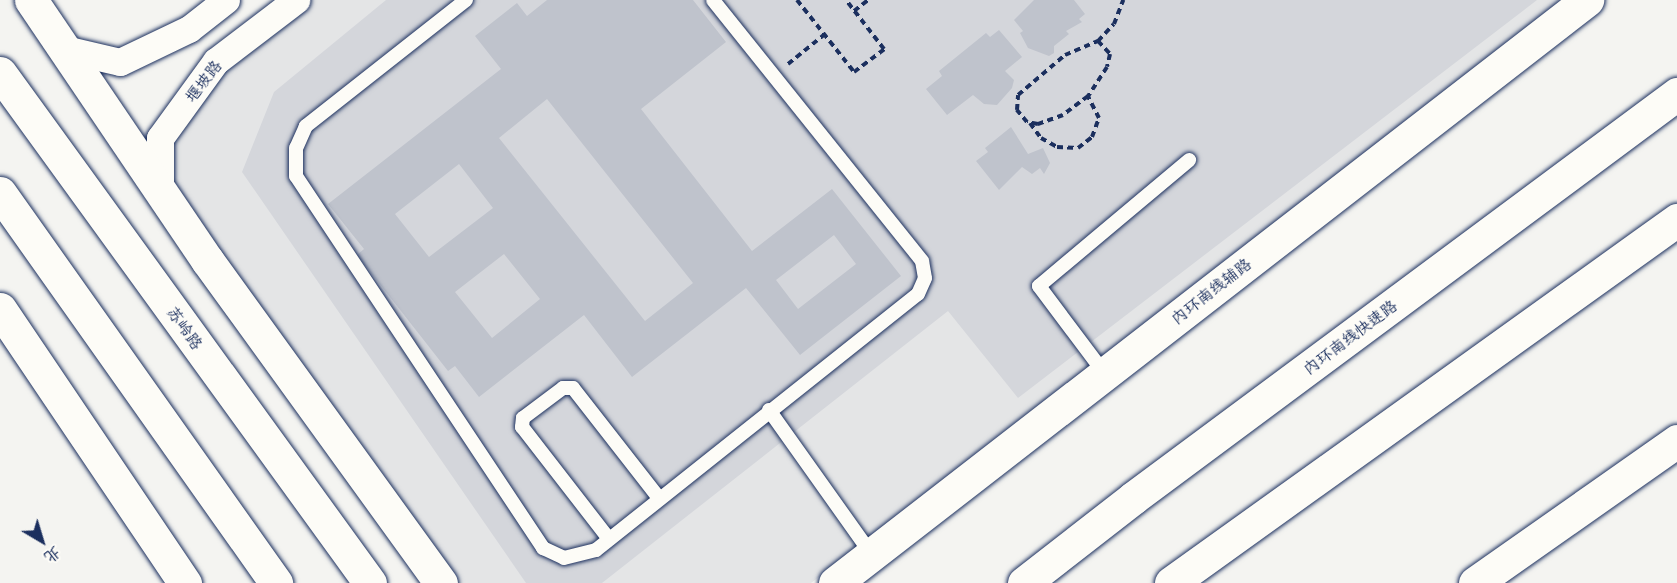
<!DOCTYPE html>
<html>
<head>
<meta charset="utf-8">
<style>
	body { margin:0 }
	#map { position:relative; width:1677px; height:583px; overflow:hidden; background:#f4f4f1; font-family:Mali,"LXGW WenKai TC",sans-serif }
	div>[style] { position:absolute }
	.built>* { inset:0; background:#e4e5e6 }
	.green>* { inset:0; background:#d4d6db }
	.building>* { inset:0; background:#bfc3cc }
	.path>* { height:4px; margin-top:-2px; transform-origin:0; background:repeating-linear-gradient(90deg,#1b2f5e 0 6px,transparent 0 10.5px) }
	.roads { filter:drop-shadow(0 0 2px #1b2f5e) drop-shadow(0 0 2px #1b2f5e) }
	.service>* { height:14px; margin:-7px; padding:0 7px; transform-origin:7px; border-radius:7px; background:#fdfcf7 }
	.minor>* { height:27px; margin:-13.5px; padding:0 13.5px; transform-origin:13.5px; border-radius:13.5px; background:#fdfcf7 }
	.secondary>* { height:33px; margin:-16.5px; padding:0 16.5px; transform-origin:16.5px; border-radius:16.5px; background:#fdfcf7 }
	.primary>* { height:33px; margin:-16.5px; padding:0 16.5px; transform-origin:16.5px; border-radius:16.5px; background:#fdfcf7 }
	.trunk>* { height:33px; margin:-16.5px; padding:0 16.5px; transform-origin:16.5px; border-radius:16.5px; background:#fdfcf7 }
	span { translate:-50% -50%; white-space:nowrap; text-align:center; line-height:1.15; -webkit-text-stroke:4.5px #fdfcf7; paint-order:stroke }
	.street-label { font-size:16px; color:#1b2f5e }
	.north { position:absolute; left:12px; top:511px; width:60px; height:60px; -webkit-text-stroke:4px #fdfcf7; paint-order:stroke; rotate:142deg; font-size:16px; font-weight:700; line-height:24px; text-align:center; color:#1b2f5e }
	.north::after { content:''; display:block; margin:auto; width:21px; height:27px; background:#1b2f5e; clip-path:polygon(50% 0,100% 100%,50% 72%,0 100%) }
</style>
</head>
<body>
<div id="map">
	<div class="built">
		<i style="clip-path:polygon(296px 0,1565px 0,811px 583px,441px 583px,160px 191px,160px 138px,216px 61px)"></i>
	</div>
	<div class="green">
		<i style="clip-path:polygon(386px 0,1537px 0,1018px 398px,948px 311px,602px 583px,526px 583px,242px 172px,274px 92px)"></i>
	</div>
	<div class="building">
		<i style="clip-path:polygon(evenodd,547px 0,693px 0,726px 42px,641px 109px,752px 251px,832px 189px,901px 276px,800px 355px,746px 288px,632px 377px,584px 315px,479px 397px,455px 366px,448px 371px,357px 255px,364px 249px,328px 204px,501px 69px,475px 36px,517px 3px,527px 16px,547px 0,547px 99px,693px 283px,645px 321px,499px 138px,547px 99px,547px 0,459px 164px,493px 208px,429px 257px,395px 214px,459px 164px,547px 0,834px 235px,856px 264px,798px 309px,776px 280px,834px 235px,547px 0,504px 254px,540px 299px,492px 338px,455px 292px,504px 254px)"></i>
		<i style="clip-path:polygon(1034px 0,1074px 0,1085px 14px,1079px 19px,1082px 22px,1066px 31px,1069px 34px,1054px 46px,1054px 53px,1049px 56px,1028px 48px,1020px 33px,1023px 31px,1014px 20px)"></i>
		<i style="clip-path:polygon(999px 30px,1022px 57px,1005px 71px,1014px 80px,1012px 88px,997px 105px,984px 104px,973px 95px,947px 115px,926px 89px,942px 76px,939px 71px,986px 33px,990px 37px)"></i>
		<i style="clip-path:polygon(1011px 127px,1028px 154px,1043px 148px,1050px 163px,1044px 174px,1040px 168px,1032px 174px,1022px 167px,999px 190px,976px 161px,988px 152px,985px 148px)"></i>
	</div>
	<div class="path">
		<i style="left:797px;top:0;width:92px;rotate:51.6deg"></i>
		<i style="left:854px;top:72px;width:38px;rotate:-37deg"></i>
		<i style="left:884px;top:49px;width:62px;rotate:-127.8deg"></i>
		<i style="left:854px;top:11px;width:18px;rotate:-38deg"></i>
		<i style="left:1098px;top:41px;width:18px;rotate:47deg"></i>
		<i style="left:1110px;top:54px;width:13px;rotate:103deg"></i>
		<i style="left:1107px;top:67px;width:35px;rotate:123deg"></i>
		<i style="left:1088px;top:96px;width:31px;rotate:143deg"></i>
		<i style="left:1063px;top:115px;width:27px;rotate:160deg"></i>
		<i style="left:1038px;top:124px;width:11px;rotate:-170deg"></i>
		<i style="left:1027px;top:122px;width:16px;rotate:-130deg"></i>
		<i style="left:1017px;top:110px;width:15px;rotate:-86deg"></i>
		<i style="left:1018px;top:95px;width:62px;rotate:-40.4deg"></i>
		<i style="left:1065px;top:55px;width:36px;rotate:-23deg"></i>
		<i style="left:1098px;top:41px;width:23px;rotate:-47deg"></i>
		<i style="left:1114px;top:24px;width:26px;rotate:-69deg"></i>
		<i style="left:788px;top:64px;width:48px;rotate:-39deg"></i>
		<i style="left:1030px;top:123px;width:19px;rotate:54deg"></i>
		<i style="left:1041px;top:138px;width:18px;rotate:29deg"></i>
		<i style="left:1057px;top:147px;width:21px;rotate:3deg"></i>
		<i style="left:1078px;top:148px;width:18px;rotate:-38deg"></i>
		<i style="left:1092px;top:137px;width:20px;rotate:-70deg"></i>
		<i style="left:1099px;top:118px;width:25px;rotate:-117deg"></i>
	</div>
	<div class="roads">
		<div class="service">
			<i style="left:466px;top:0;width:204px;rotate:141.8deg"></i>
			<i style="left:306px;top:126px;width:24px;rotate:114deg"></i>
			<i style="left:296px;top:148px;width:28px;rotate:90deg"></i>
			<i style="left:296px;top:176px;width:447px;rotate:56.4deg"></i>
			<i style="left:543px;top:548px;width:23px;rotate:25deg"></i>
			<i style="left:564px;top:558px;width:33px;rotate:-14deg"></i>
			<i style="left:596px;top:550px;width:411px;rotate:-38.5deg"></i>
			<i style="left:918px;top:294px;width:17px;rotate:-66deg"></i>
			<i style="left:925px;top:278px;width:17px;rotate:-100deg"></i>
			<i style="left:922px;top:261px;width:334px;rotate:-128.7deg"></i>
			<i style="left:1105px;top:374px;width:110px;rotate:-126.9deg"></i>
			<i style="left:1039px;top:286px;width:196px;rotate:-40deg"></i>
			<i style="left:769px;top:410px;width:178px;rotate:54.6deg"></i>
			<i style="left:609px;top:539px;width:142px;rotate:-127.8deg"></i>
			<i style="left:522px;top:427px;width:9px;rotate:-84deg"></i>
			<i style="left:523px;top:418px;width:50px;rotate:-36.9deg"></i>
			<i style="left:563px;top:388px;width:10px"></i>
			<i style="left:573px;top:388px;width:140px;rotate:52deg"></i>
		</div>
		<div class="minor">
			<i style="left:64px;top:49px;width:57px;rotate:13.1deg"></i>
			<i style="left:120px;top:62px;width:76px;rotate:-25.6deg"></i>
			<i style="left:189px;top:29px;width:47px;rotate:-38.1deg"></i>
			<i style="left:160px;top:191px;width:53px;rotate:-90deg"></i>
			<i style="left:160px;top:138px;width:95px;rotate:-54deg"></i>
			<i style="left:216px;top:61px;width:101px;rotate:-37.3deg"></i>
		</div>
		<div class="secondary">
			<i style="left:31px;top:0;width:314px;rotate:55.9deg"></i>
			<i style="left:207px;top:260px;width:399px;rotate:54.1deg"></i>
			<i style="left:0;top:73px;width:630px;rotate:54.04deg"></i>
			<i style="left:0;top:193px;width:478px;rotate:54.7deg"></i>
			<i style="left:0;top:309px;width:331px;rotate:56deg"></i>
		</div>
		<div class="primary">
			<i style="left:835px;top:583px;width:952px;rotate:-37.79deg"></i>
			<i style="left:1475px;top:583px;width:247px;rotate:-35.1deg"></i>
		</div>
		<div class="trunk">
			<i style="left:1024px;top:583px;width:138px;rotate:-37.9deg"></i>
			<i style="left:1133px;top:498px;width:678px;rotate:-36.6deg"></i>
			<i style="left:1171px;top:583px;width:623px;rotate:-35.66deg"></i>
		</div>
	</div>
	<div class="street-label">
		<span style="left:203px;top:81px;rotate:-52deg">堰坡路</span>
		<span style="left:1211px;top:291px;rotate:-38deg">内环南线辅路</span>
		<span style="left:185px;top:328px;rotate:54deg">苏岭路</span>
		<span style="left:1350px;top:337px;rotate:-37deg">内环南线快速路</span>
	</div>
	<div class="north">北</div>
</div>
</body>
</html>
